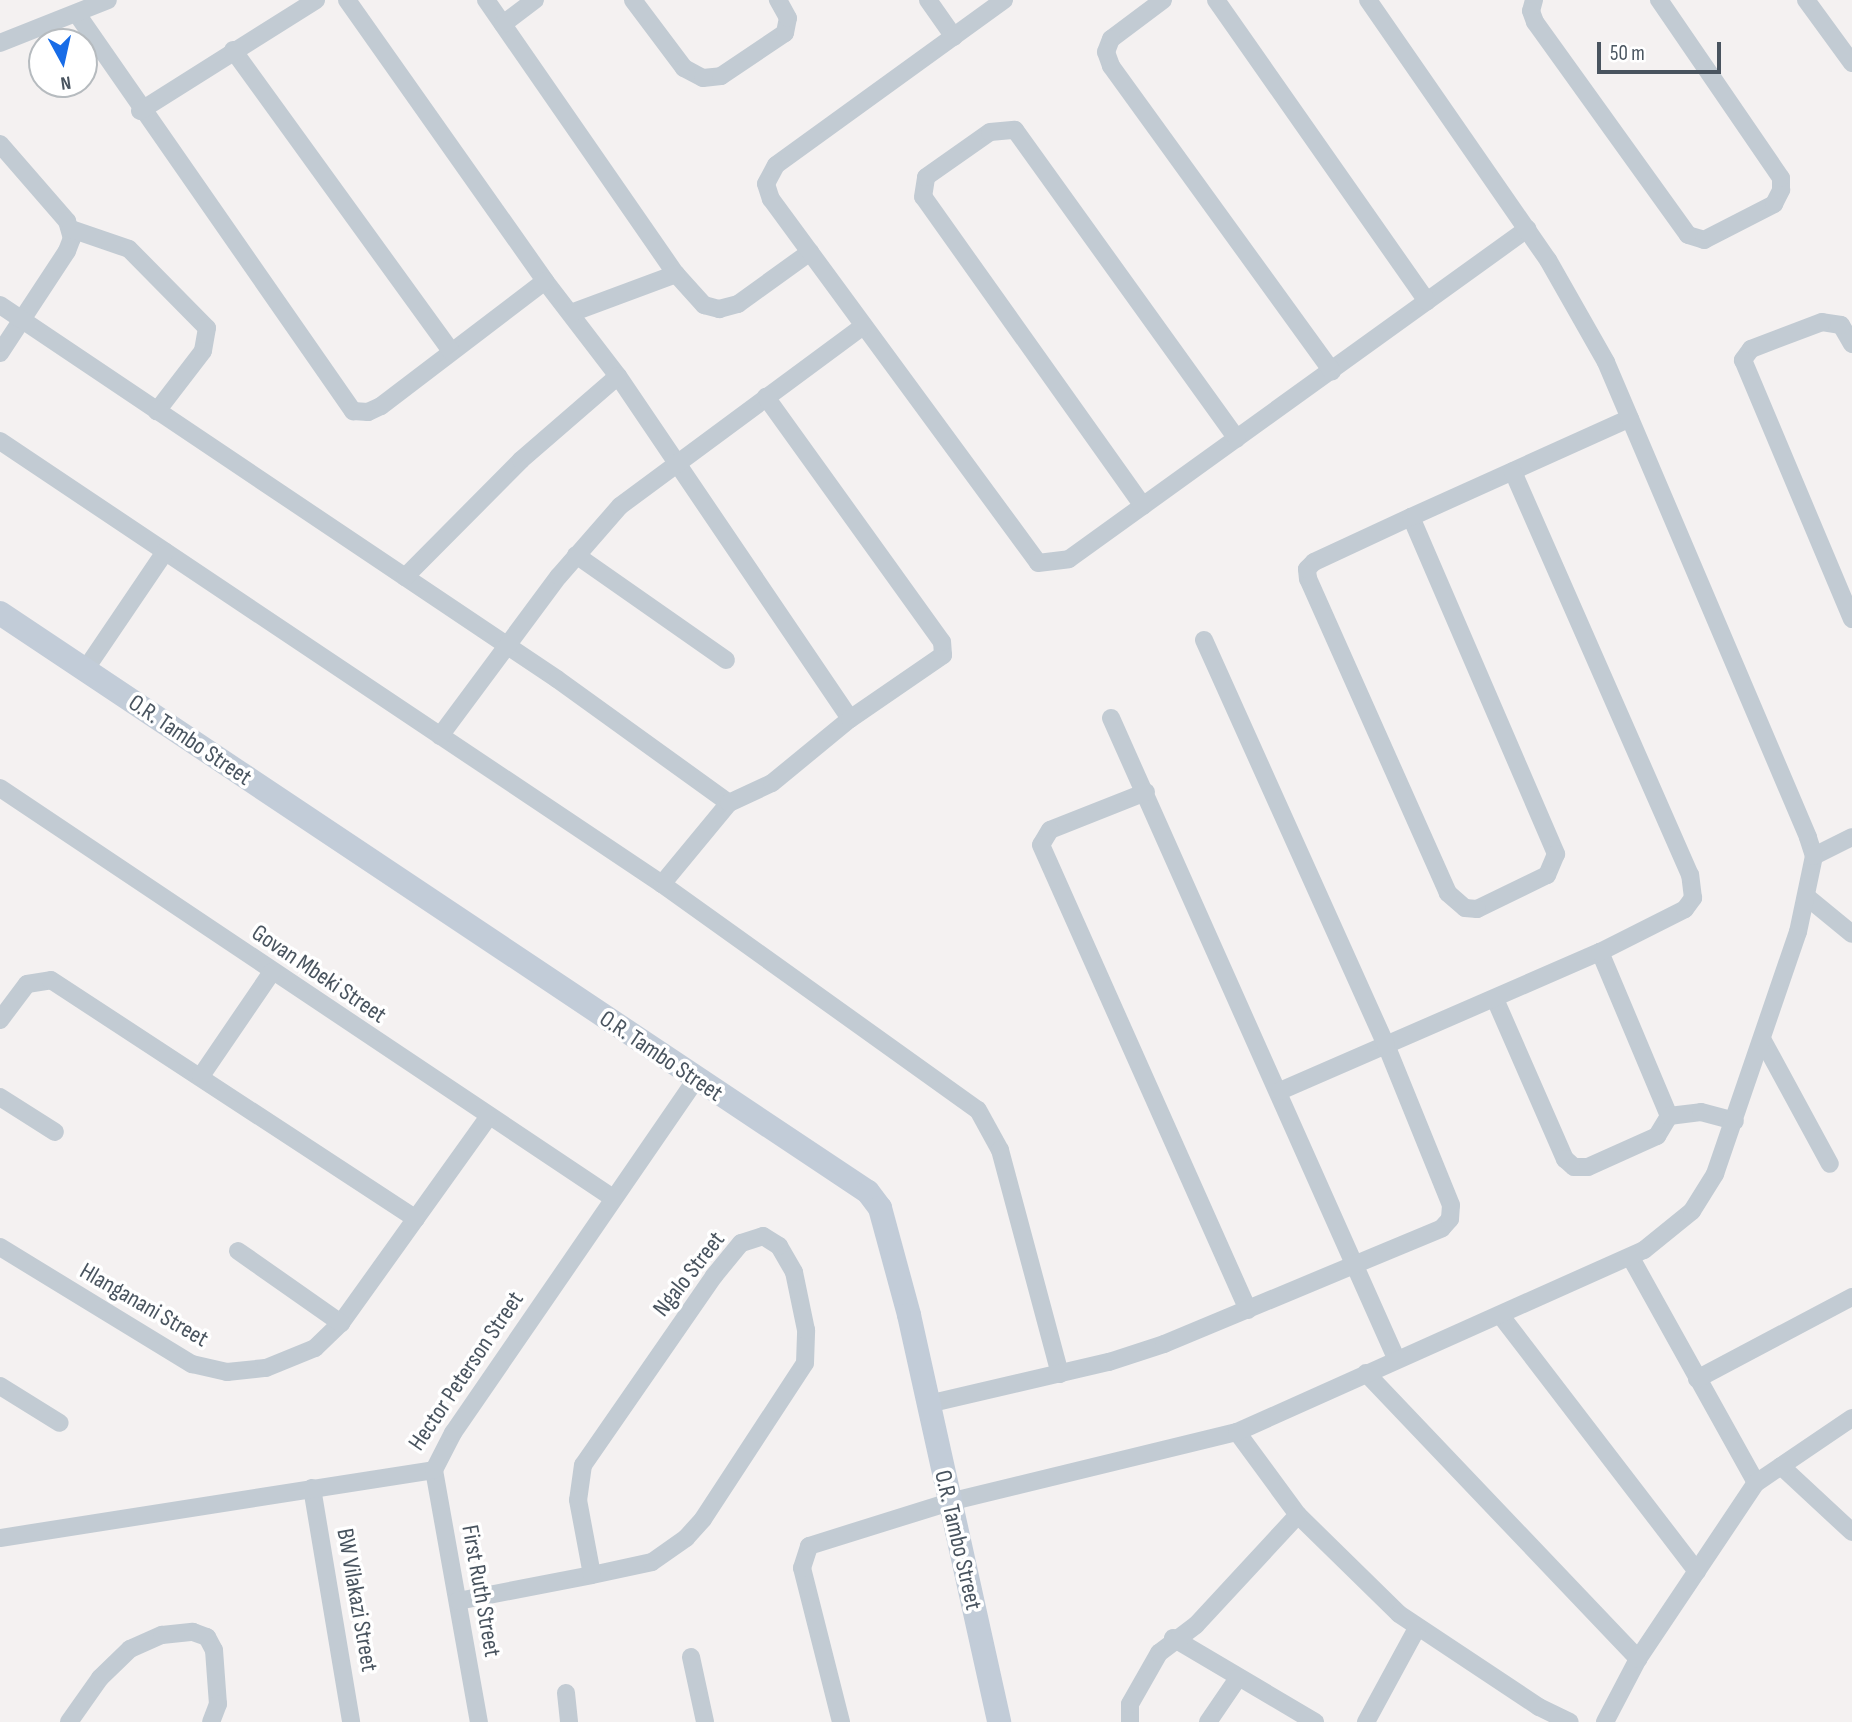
<!DOCTYPE html>
<html>
<head>
<meta charset="utf-8">
<style>
	body { margin:0 }
	#map { position:relative; width:1852px; height:1722px; overflow:hidden; background:#f4f1f1; font-family:"Sofia Sans Condensed",sans-serif }
	div>[style] { position:absolute }
	.street>* { height:18px; margin:-9px; padding:0 9px; transform-origin:9px; border-radius:9px; background:#c2cbd3 }
	.secondary>* { height:24px; margin:-12px; padding:0 12px; transform-origin:12px; border-radius:12px; background:#c2ccd8 }
	span { translate:-50% -50%; white-space:nowrap; text-align:center; line-height:1.15; -webkit-text-stroke:7px #fff; paint-order:stroke }
	.street-label { font-size:24px; color:#49545f }
	.north { position:absolute; left:28px; top:28px; width:70px; height:70px; box-sizing:border-box; background:#fff; border:2px solid #b6bbbf; border-radius:50%; rotate:172deg; font-size:19px; font-weight:700; line-height:28px; text-align:center; color:#49545f }
	.north::after { content:''; display:block; margin:auto; width:24px; height:32px; background:#186ce7; clip-path:polygon(50% 0,100% 100%,50% 72%,0 100%) }
	.scale { position:absolute; left:1597px; top:42px; width:124px; height:32px; box-sizing:border-box; border:4px solid #49545f; border-top:0; padding-left:9px; font-size:21px; line-height:24px; white-space:nowrap; color:#49545f; -webkit-text-stroke:5px #fff; paint-order:stroke }
</style>
</head>
<body>
<div id="map">
	<div class="street">
		<i style="left:347px;top:0;width:344px;rotate:54.8deg"></i>
		<i style="left:545px;top:281px;width:120px;rotate:52.5deg"></i>
		<i style="left:618px;top:376px;width:414px;rotate:55.9deg"></i>
		<i style="left:486px;top:0;width:333px;rotate:55.3deg"></i>
		<i style="left:676px;top:274px;width:42px;rotate:47.9deg"></i>
		<i style="left:704px;top:305px;width:16px;rotate:15deg"></i>
		<i style="left:719px;top:309px;width:20px;rotate:-15deg"></i>
		<i style="left:738px;top:304px;width:89px;rotate:-35.8deg"></i>
		<i style="left:633px;top:0;width:85px;rotate:53.1deg"></i>
		<i style="left:684px;top:68px;width:21px;rotate:28deg"></i>
		<i style="left:703px;top:78px;width:18px;rotate:-6deg"></i>
		<i style="left:721px;top:76px;width:77px;rotate:-33.9deg"></i>
		<i style="left:785px;top:33px;width:15px;rotate:-79deg"></i>
		<i style="left:788px;top:18px;width:21px;rotate:-119deg"></i>
		<i style="left:928px;top:0;width:45px;rotate:54.9deg"></i>
		<i style="left:1004px;top:0;width:281px;rotate:144.1deg"></i>
		<i style="left:776px;top:165px;width:21px;rotate:118deg"></i>
		<i style="left:766px;top:184px;width:16px;rotate:72deg"></i>
		<i style="left:771px;top:199px;width:451px;rotate:53.7deg"></i>
		<i style="left:1038px;top:563px;width:31px;rotate:-7deg"></i>
		<i style="left:1069px;top:559px;width:565px;rotate:-35.77deg"></i>
		<i style="left:1163px;top:0;width:65px;rotate:143.1deg"></i>
		<i style="left:1111px;top:39px;width:14px;rotate:111deg"></i>
		<i style="left:1106px;top:52px;width:15px;rotate:70deg"></i>
		<i style="left:1111px;top:66px;width:377px;rotate:54.1deg"></i>
		<i style="left:1216px;top:0;width:368px;rotate:55deg"></i>
		<i style="left:1534px;top:0;width:11px;rotate:105deg"></i>
		<i style="left:1531px;top:11px;width:12px;rotate:70deg"></i>
		<i style="left:1535px;top:22px;width:262px;rotate:54.3deg"></i>
		<i style="left:1688px;top:235px;width:17px;rotate:17deg"></i>
		<i style="left:1704px;top:240px;width:79px;rotate:-27.2deg"></i>
		<i style="left:1774px;top:204px;width:16px;rotate:-63deg"></i>
		<i style="left:1781px;top:190px;width:12px;rotate:-90deg"></i>
		<i style="left:1781px;top:178px;width:216px;rotate:-124.4deg"></i>
		<i style="left:1806px;top:0;width:78px;rotate:53.9deg"></i>
		<i style="left:77px;top:14px;width:484px;rotate:55.2deg"></i>
		<i style="left:353px;top:411px;width:15px;rotate:4deg"></i>
		<i style="left:368px;top:412px;width:14px;rotate:-25deg"></i>
		<i style="left:381px;top:406px;width:206px;rotate:-37.3deg"></i>
		<i style="left:503px;top:24px;width:40px;rotate:-37deg"></i>
		<i style="left:0;top:43px;width:116px;rotate:-21.7deg"></i>
		<i style="left:233px;top:50px;width:372px;rotate:54.1deg"></i>
		<i style="left:140px;top:111px;width:208px;rotate:-32.2deg"></i>
		<i style="left:0;top:144px;width:102px;rotate:49deg"></i>
		<i style="left:67px;top:221px;width:18px;rotate:74deg"></i>
		<i style="left:72px;top:238px;width:14px;rotate:111deg"></i>
		<i style="left:67px;top:251px;width:122px;rotate:123.3deg"></i>
		<i style="left:71px;top:229px;width:61px;rotate:19deg"></i>
		<i style="left:129px;top:249px;width:111px;rotate:45.4deg"></i>
		<i style="left:207px;top:328px;width:23px;rotate:100deg"></i>
		<i style="left:203px;top:351px;width:76px;rotate:127.5deg"></i>
		<i style="left:0;top:305px;width:671px;rotate:33.88deg"></i>
		<i style="left:557px;top:679px;width:212px;rotate:35.8deg"></i>
		<i style="left:571px;top:313px;width:112px;rotate:-20.4deg"></i>
		<i style="left:1852px;top:344px;width:22px;rotate:-120deg"></i>
		<i style="left:1841px;top:325px;width:19px;rotate:-171deg"></i>
		<i style="left:1822px;top:322px;width:76px;rotate:159.2deg"></i>
		<i style="left:1751px;top:349px;width:14px;rotate:126deg"></i>
		<i style="left:1743px;top:360px;width:281px;rotate:67.2deg"></i>
		<i style="left:0;top:441px;width:797px;rotate:33.79deg"></i>
		<i style="left:662px;top:884px;width:388px;rotate:35.6deg"></i>
		<i style="left:978px;top:1110px;width:46px;rotate:61.2deg"></i>
		<i style="left:1000px;top:1150px;width:232px;rotate:75deg"></i>
		<i style="left:1143px;top:506px;width:379px;rotate:-125.4deg"></i>
		<i style="left:923px;top:197px;width:20px;rotate:-81deg"></i>
		<i style="left:926px;top:177px;width:78px;rotate:-35.1deg"></i>
		<i style="left:990px;top:132px;width:25px;rotate:-5deg"></i>
		<i style="left:1015px;top:130px;width:380px;rotate:54.3deg"></i>
		<i style="left:1411px;top:517px;width:367px;rotate:66.7deg"></i>
		<i style="left:1556px;top:854px;width:23px;rotate:113deg"></i>
		<i style="left:1547px;top:875px;width:78px;rotate:154.1deg"></i>
		<i style="left:1477px;top:909px;width:12px;rotate:-175deg"></i>
		<i style="left:1465px;top:908px;width:23px;rotate:-139deg"></i>
		<i style="left:1448px;top:893px;width:344px;rotate:-114deg"></i>
		<i style="left:1308px;top:579px;width:10px;rotate:-96deg"></i>
		<i style="left:1307px;top:569px;width:10px;rotate:-45deg"></i>
		<i style="left:1314px;top:562px;width:107px;rotate:-24.9deg"></i>
		<i style="left:1411px;top:517px;width:240px;rotate:-24.3deg"></i>
		<i style="left:576px;top:555px;width:183px;rotate:35deg"></i>
		<i style="left:405px;top:577px;width:165px;rotate:-45.2deg"></i>
		<i style="left:521px;top:460px;width:128px;rotate:-40.9deg"></i>
		<i style="left:85px;top:670px;width:143px;rotate:-55.9deg"></i>
		<i style="left:1111px;top:718px;width:701px;rotate:66deg"></i>
		<i style="left:440px;top:736px;width:199px;rotate:-53.4deg"></i>
		<i style="left:559px;top:576px;width:93px;rotate:-48.9deg"></i>
		<i style="left:620px;top:506px;width:302px;rotate:-36.5deg"></i>
		<i style="left:0;top:788px;width:737px;rotate:33.78deg"></i>
		<i style="left:1146px;top:792px;width:103px;rotate:158.4deg"></i>
		<i style="left:1050px;top:830px;width:17px;rotate:121deg"></i>
		<i style="left:1041px;top:845px;width:509px;rotate:66deg"></i>
		<i style="left:1814px;top:856px;width:42px;rotate:-26.6deg"></i>
		<i style="left:662px;top:884px;width:105px;rotate:-50.4deg"></i>
		<i style="left:729px;top:803px;width:47px;rotate:-24.9deg"></i>
		<i style="left:772px;top:783px;width:101px;rotate:-39.4deg"></i>
		<i style="left:850px;top:719px;width:113px;rotate:-34.5deg"></i>
		<i style="left:943px;top:655px;width:13px;rotate:-94deg"></i>
		<i style="left:942px;top:642px;width:302px;rotate:-125.7deg"></i>
		<i style="left:1807px;top:897px;width:58px;rotate:39.4deg"></i>
		<i style="left:1495px;top:999px;width:175px;rotate:66.4deg"></i>
		<i style="left:1565px;top:1159px;width:12px;rotate:42deg"></i>
		<i style="left:1574px;top:1167px;width:14px"></i>
		<i style="left:1588px;top:1167px;width:76px;rotate:-24.2deg"></i>
		<i style="left:1657px;top:1136px;width:23px;rotate:-59deg"></i>
		<i style="left:1669px;top:1116px;width:178px;rotate:-112.8deg"></i>
		<i style="left:0;top:1020px;width:45px;rotate:-53.1deg"></i>
		<i style="left:27px;top:984px;width:24px;rotate:-9deg"></i>
		<i style="left:51px;top:980px;width:436px;rotate:33.2deg"></i>
		<i style="left:1762px;top:1039px;width:142px;rotate:61.5deg"></i>
		<i style="left:201px;top:1076px;width:126px;rotate:-55.7deg"></i>
		<i style="left:1280px;top:1091px;width:349px;rotate:-23.5deg"></i>
		<i style="left:1600px;top:952px;width:95px;rotate:-26.8deg"></i>
		<i style="left:1685px;top:909px;width:14px;rotate:-54deg"></i>
		<i style="left:1693px;top:898px;width:23px;rotate:-97deg"></i>
		<i style="left:1690px;top:875px;width:441px;rotate:-113.7deg"></i>
		<i style="left:0;top:1097px;width:65px;rotate:32.5deg"></i>
		<i style="left:1669px;top:1116px;width:32px;rotate:-7deg"></i>
		<i style="left:1701px;top:1112px;width:35px;rotate:15deg"></i>
		<i style="left:0;top:1247px;width:225px;rotate:31.4deg"></i>
		<i style="left:192px;top:1364px;width:36px;rotate:13deg"></i>
		<i style="left:227px;top:1372px;width:39px;rotate:-6deg"></i>
		<i style="left:266px;top:1368px;width:53px;rotate:-22.2deg"></i>
		<i style="left:315px;top:1348px;width:36px;rotate:-44deg"></i>
		<i style="left:341px;top:1323px;width:252px;rotate:-54.4deg"></i>
		<i style="left:238px;top:1251px;width:126px;rotate:35deg"></i>
		<i style="left:1631px;top:1258px;width:257px;rotate:60.9deg"></i>
		<i style="left:1501px;top:1316px;width:322px;rotate:52.5deg"></i>
		<i style="left:1366px;top:1373px;width:395px;rotate:46.4deg"></i>
		<i style="left:1697px;top:1379px;width:175px;rotate:-27.9deg"></i>
		<i style="left:0;top:1386px;width:70px;rotate:31.7deg"></i>
		<i style="left:928px;top:1404px;width:186px;rotate:-13.1deg"></i>
		<i style="left:1109px;top:1362px;width:58px;rotate:-18.1deg"></i>
		<i style="left:1164px;top:1344px;width:301px;rotate:-22.6deg"></i>
		<i style="left:1442px;top:1228px;width:12px;rotate:-48deg"></i>
		<i style="left:1450px;top:1219px;width:14px;rotate:-86deg"></i>
		<i style="left:1451px;top:1205px;width:173px;rotate:-112.1deg"></i>
		<i style="left:1386px;top:1045px;width:444px;rotate:-114.2deg"></i>
		<i style="left:1237px;top:1432px;width:103px;rotate:53.7deg"></i>
		<i style="left:1298px;top:1515px;width:141px;rotate:44.4deg"></i>
		<i style="left:1399px;top:1614px;width:168px;rotate:33.6deg"></i>
		<i style="left:1539px;top:1707px;width:34px;rotate:26deg"></i>
		<i style="left:1781px;top:1466px;width:97px;rotate:42.9deg"></i>
		<i style="left:434px;top:1470px;width:256px;rotate:79.9deg"></i>
		<i style="left:312px;top:1488px;width:237px;rotate:80.5deg"></i>
		<i style="left:0;top:1538px;width:439px;rotate:-8.9deg"></i>
		<i style="left:434px;top:1470px;width:42px;rotate:-62.8deg"></i>
		<i style="left:453px;top:1433px;width:429px;rotate:-55.5deg"></i>
		<i style="left:458px;top:1601px;width:136px;rotate:-11deg"></i>
		<i style="left:592px;top:1575px;width:61px;rotate:-12.2deg"></i>
		<i style="left:652px;top:1562px;width:42px;rotate:-35.2deg"></i>
		<i style="left:686px;top:1538px;width:25px;rotate:-48deg"></i>
		<i style="left:703px;top:1519px;width:186px;rotate:-56.8deg"></i>
		<i style="left:805px;top:1363px;width:33px;rotate:-88deg"></i>
		<i style="left:806px;top:1330px;width:59px;rotate:-101.7deg"></i>
		<i style="left:794px;top:1272px;width:30px;rotate:-120deg"></i>
		<i style="left:779px;top:1246px;width:19px;rotate:-148deg"></i>
		<i style="left:763px;top:1236px;width:23px;rotate:162deg"></i>
		<i style="left:741px;top:1243px;width:43px;rotate:129.3deg"></i>
		<i style="left:714px;top:1276px;width:230px;rotate:124.7deg"></i>
		<i style="left:583px;top:1465px;width:35px;rotate:98deg"></i>
		<i style="left:578px;top:1500px;width:76px;rotate:79.4deg"></i>
		<i style="left:1173px;top:1638px;width:165px;rotate:30.6deg"></i>
		<i style="left:691px;top:1657px;width:66px;rotate:77.8deg"></i>
		<i style="left:566px;top:1693px;width:29px;rotate:84deg"></i>
		<i style="left:69px;top:1722px;width:54px;rotate:-54.8deg"></i>
		<i style="left:100px;top:1678px;width:42px;rotate:-44deg"></i>
		<i style="left:130px;top:1649px;width:35px;rotate:-24deg"></i>
		<i style="left:162px;top:1635px;width:31px;rotate:-6deg"></i>
		<i style="left:193px;top:1632px;width:15px;rotate:20deg"></i>
		<i style="left:207px;top:1637px;width:15px;rotate:62deg"></i>
		<i style="left:214px;top:1650px;width:54px;rotate:85.8deg"></i>
		<i style="left:218px;top:1704px;width:19px;rotate:111deg"></i>
		<i style="left:841px;top:1722px;width:159px;rotate:-104.2deg"></i>
		<i style="left:802px;top:1568px;width:23px;rotate:-72deg"></i>
		<i style="left:809px;top:1546px;width:147px;rotate:-17.4deg"></i>
		<i style="left:949px;top:1502px;width:296px;rotate:-13.7deg"></i>
		<i style="left:1237px;top:1432px;width:446px;rotate:-24.1deg"></i>
		<i style="left:1644px;top:1250px;width:62px;rotate:-39.1deg"></i>
		<i style="left:1692px;top:1211px;width:44px;rotate:-58.1deg"></i>
		<i style="left:1715px;top:1174px;width:256px;rotate:-71.1deg"></i>
		<i style="left:1798px;top:932px;width:78px;rotate:-78.1deg"></i>
		<i style="left:1814px;top:856px;width:20px;rotate:-108deg"></i>
		<i style="left:1808px;top:837px;width:516px;rotate:-113.04deg"></i>
		<i style="left:1606px;top:362px;width:117px;rotate:-119.6deg"></i>
		<i style="left:1548px;top:260px;width:316px;rotate:-124.7deg"></i>
		<i style="left:1130px;top:1722px;width:18px;rotate:-90deg"></i>
		<i style="left:1130px;top:1704px;width:59px;rotate:-60.4deg"></i>
		<i style="left:1159px;top:1653px;width:46px;rotate:-37.1deg"></i>
		<i style="left:1196px;top:1625px;width:150px;rotate:-47.2deg"></i>
		<i style="left:1208px;top:1722px;width:53px;rotate:-55.7deg"></i>
		<i style="left:1366px;top:1722px;width:107px;rotate:-61.5deg"></i>
		<i style="left:1605px;top:1722px;width:71px;rotate:-62.4deg"></i>
		<i style="left:1638px;top:1659px;width:212px;rotate:-56.2deg"></i>
		<i style="left:1756px;top:1483px;width:116px;rotate:-34.1deg"></i>
	</div>
	<div class="secondary">
		<i style="left:0;top:613px;width:1043px;rotate:33.71deg"></i>
		<i style="left:868px;top:1192px;width:20px;rotate:53deg"></i>
		<i style="left:880px;top:1208px;width:111px;rotate:74.8deg"></i>
		<i style="left:909px;top:1315px;width:417px;rotate:77.5deg"></i>
	</div>
	<div class="street-label">
		<span style="left:190px;top:740px;rotate:34deg">O.R. Tambo Street</span>
		<span style="left:319px;top:974px;rotate:34deg">Govan Mbeki Street</span>
		<span style="left:661px;top:1056px;rotate:34deg">O.R. Tambo Street</span>
		<span style="left:689px;top:1274px;rotate:-52deg">Ngalo Street</span>
		<span style="left:144px;top:1305px;rotate:30deg">Hlanganani Street</span>
		<span style="left:466px;top:1371px;rotate:-56deg">Hector Peterson Street</span>
		<span style="left:958px;top:1540px;rotate:77deg">O.R. Tambo Street</span>
		<span style="left:481px;top:1591px;rotate:80deg">First Ruth Street</span>
		<span style="left:357px;top:1600px;rotate:80deg">BW Vilakazi Street</span>
	</div>
	<div class="north">N</div>
	<div class="scale">50 m</div>
</div>
</body>
</html>
